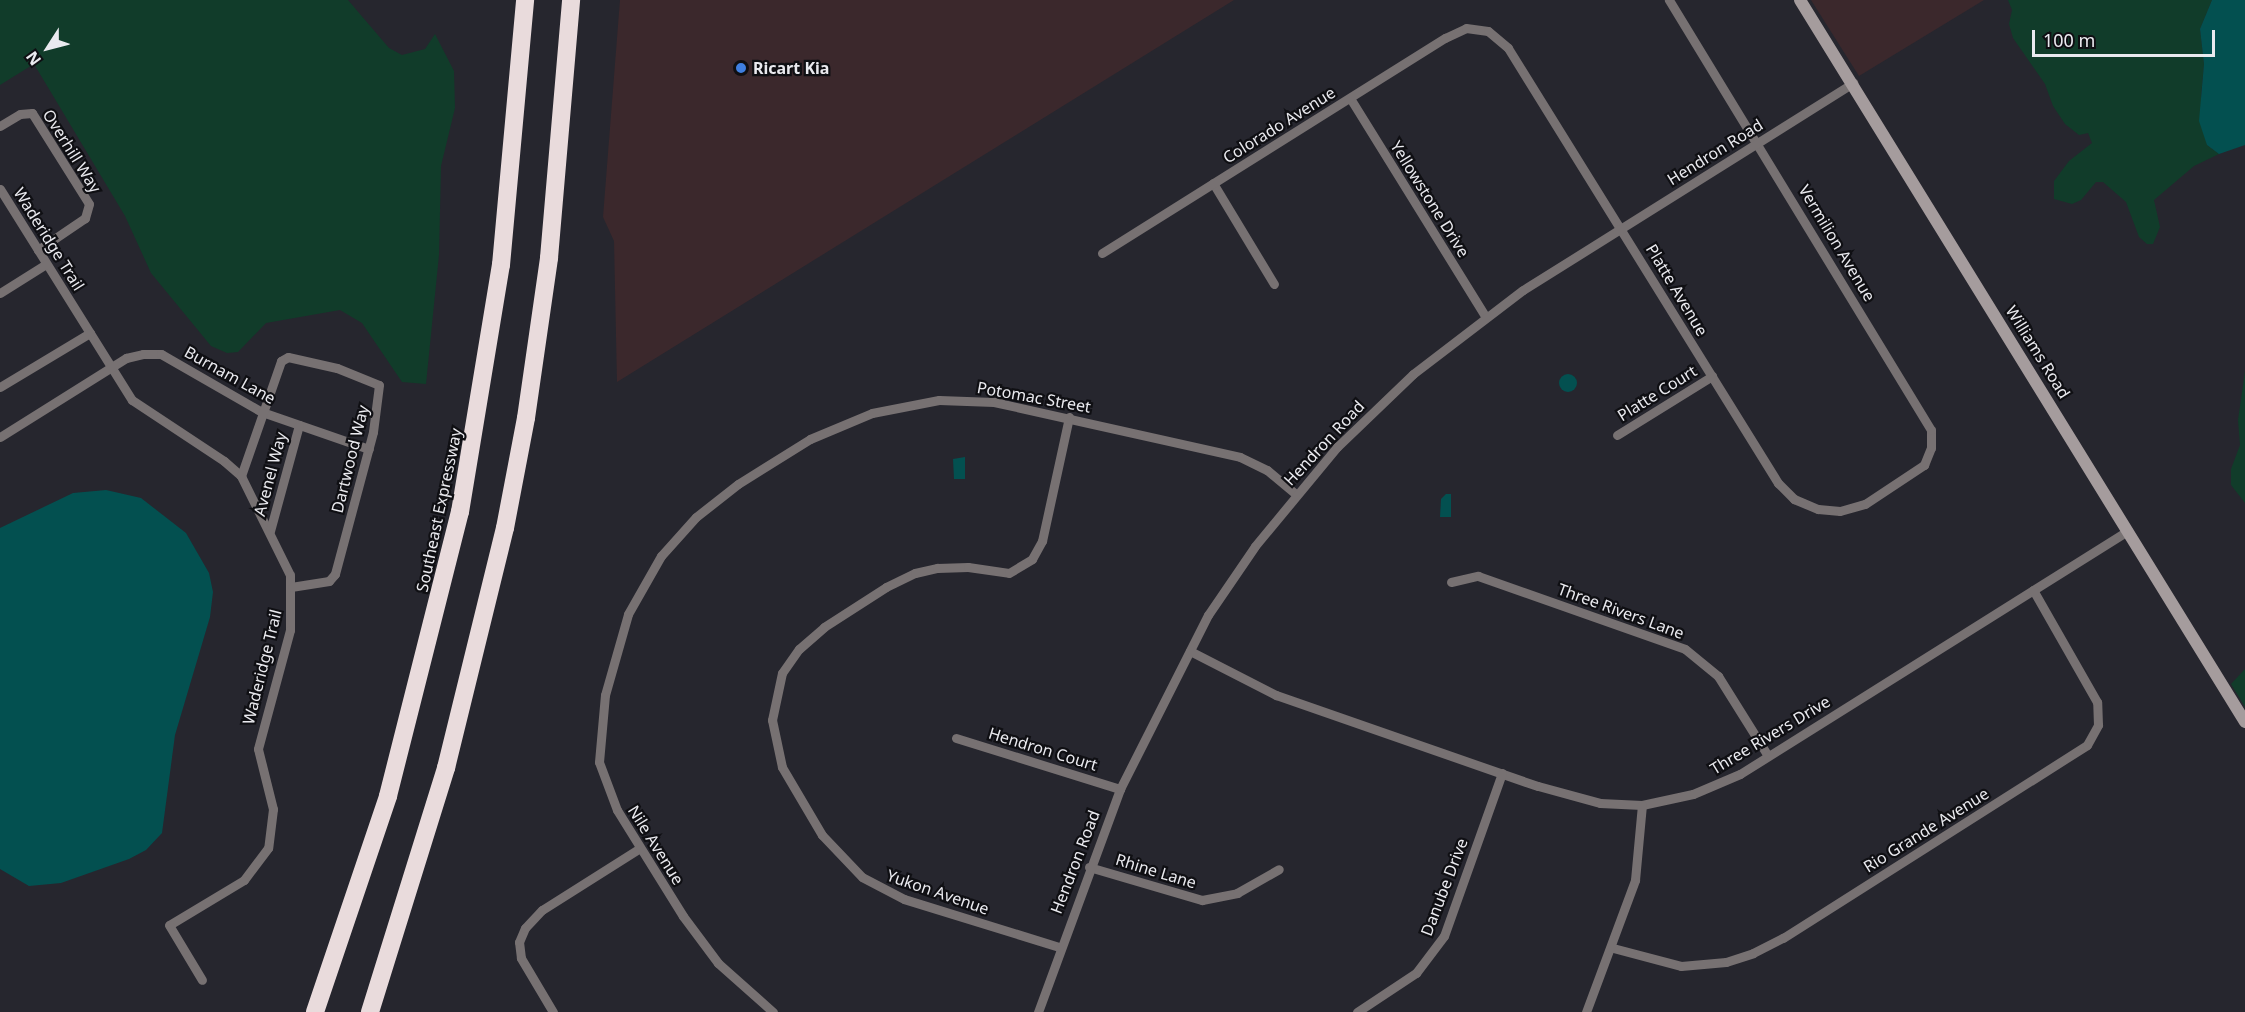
<!DOCTYPE html>
<html>
<head>
<meta charset="utf-8">
<style>
	body { margin:0 }
	#map { position:relative; width:2245px; height:1012px; overflow:hidden; background:#26262e; font-family:"Noto Sans",sans-serif }
	div>[style] { position:absolute }
	.commercial>* { inset:0; background:#3b282c }
	.green>* { inset:0; background:#113c2a }
	.water>* { inset:0; background:#035050 }
	.round { border-radius:50% }
	.street>* { height:9px; margin:-4.5px; padding:0 4.5px; transform-origin:4.5px; border-radius:4.5px; background:#777172 }
	.secondary>* { height:12px; margin:-6px; padding:0 6px; transform-origin:6px; border-radius:6px; background:#a59c9d }
	.highway>* { height:18px; margin:-9px; padding:0 9px; transform-origin:9px; border-radius:9px; background:#e9dbdc }
	.dots>* { width:16px; height:16px; translate:-50% -50%; box-sizing:border-box; border:3px solid #0f0f13; border-radius:50% }
	span { translate:-50% -50%; white-space:nowrap; text-align:center; line-height:1.15; -webkit-text-stroke:4.5px #0f0f13; paint-order:stroke }
	.poi-label { font-size:16px; color:#eaeaef; font-weight:700 }
	.left { translate:0 -50%; text-align:left }
	.street-label { font-size:16px; color:#eaeaef }
	.north { position:absolute; left:18px; top:18px; width:60px; height:60px; -webkit-text-stroke:4px #0f0f13; paint-order:stroke; rotate:234deg; font-size:16px; font-weight:700; line-height:24px; text-align:center; color:#eaeaef }
	.north::after { content:''; display:block; margin:auto; width:21px; height:27px; background:#eaeaef; clip-path:polygon(50% 0,100% 100%,50% 72%,0 100%) }
	.scale { position:absolute; left:2032px; top:30px; width:183px; height:27px; box-sizing:border-box; border:3px solid #eaeaef; border-top:0; padding-left:8px; font-size:18px; line-height:21px; white-space:nowrap; color:#eaeaef; -webkit-text-stroke:4px #0f0f13; paint-order:stroke }
</style>
</head>
<body>
<div id="map">
	<div class="commercial">
		<i style="clip-path:polygon(620px 0,1234px 0,617px 382px,614px 241px,603px 217px)"></i>
		<i style="clip-path:polygon(1811px 0,1984px 0,1859px 76px)"></i>
	</div>
	<div class="green">
		<i style="clip-path:polygon(0 0,348px 0,389px 48px,402px 55px,425px 49px,435px 34px,454px 71px,455px 108px,441px 166px,439px 255px,426px 384px,402px 382px,362px 323px,340px 310px,266px 323px,238px 352px,227px 353px,211px 346px,151px 273px,125px 216px,34px 64px,0 85px)"></i>
		<i style="clip-path:polygon(2008px 0,2212px 0,2200px 29px,2204px 64px,2201px 96px,2207px 145px,2219px 154px,2194px 166px,2154px 200px,2160px 227px,2153px 244px,2147px 244px,2139px 237px,2126px 202px,2103px 182px,2096px 182px,2081px 200px,2072px 204px,2054px 199px,2054px 181px,2069px 161px,2092px 143px,2088px 133px,2079px 135px,2065px 124px,2053px 106px,2045px 84px,2013px 38px,2009px 24px,2012px 10px)"></i>
		<i style="clip-path:polygon(2245px 371px,2245px 503px,2231px 485px,2231px 469px,2240px 445px,2238px 420px)"></i>
		<i style="clip-path:polygon(2245px 669px,2245px 707px,2231px 684px)"></i>
	</div>
	<div class="water">
		<i style="clip-path:polygon(2212px 0,2245px 0,2245px 145px,2219px 154px,2207px 145px,2199px 121px,2204px 64px,2200px 29px)"></i>
		<i class="round" style="left:1559px;top:374px;width:18px;height:18px"></i>
		<i style="clip-path:polygon(965px 457px,965px 479px,954px 479px,953px 459px)"></i>
		<i style="clip-path:polygon(106px 490px,141px 498px,186px 533px,209px 573px,213px 592px,210px 617px,175px 735px,162px 833px,146px 850px,129px 859px,61px 883px,29px 886px,0 869px,0 528px,73px 493px)"></i>
		<i style="clip-path:polygon(1446px 494px,1451px 494px,1451px 517px,1440px 517px,1441px 499px)"></i>
	</div>
	<div class="street">
		<i style="left:1350px;top:98px;width:258px;rotate:58.2deg"></i>
		<i style="left:0;top:126px;width:23px;rotate:-31deg"></i>
		<i style="left:20px;top:114px;width:12px;rotate:-5deg"></i>
		<i style="left:32px;top:113px;width:107px;rotate:57.9deg"></i>
		<i style="left:89px;top:204px;width:15px;rotate:106deg"></i>
		<i style="left:85px;top:218px;width:57px;rotate:145.8deg"></i>
		<i style="left:1213px;top:183px;width:118px;rotate:58.9deg"></i>
		<i style="left:0;top:189px;width:249px;rotate:58deg"></i>
		<i style="left:132px;top:400px;width:110px;rotate:33.5deg"></i>
		<i style="left:224px;top:461px;width:23px;rotate:41deg"></i>
		<i style="left:241px;top:476px;width:110px;rotate:63.7deg"></i>
		<i style="left:290px;top:575px;width:55px;rotate:90deg"></i>
		<i style="left:290px;top:630px;width:123px;rotate:105.1deg"></i>
		<i style="left:258px;top:749px;width:62px;rotate:76deg"></i>
		<i style="left:273px;top:809px;width:39px;rotate:97deg"></i>
		<i style="left:268px;top:848px;width:40px;rotate:127deg"></i>
		<i style="left:244px;top:880px;width:87px;rotate:149deg"></i>
		<i style="left:169px;top:925px;width:64px;rotate:59deg"></i>
		<i style="left:1102px;top:253px;width:405px;rotate:-32.1deg"></i>
		<i style="left:1445px;top:38px;width:23px;rotate:-25deg"></i>
		<i style="left:1466px;top:28px;width:22px;rotate:8deg"></i>
		<i style="left:1488px;top:31px;width:26px;rotate:40deg"></i>
		<i style="left:1508px;top:48px;width:512px;rotate:58.17deg"></i>
		<i style="left:1778px;top:483px;width:23px;rotate:45deg"></i>
		<i style="left:1794px;top:499px;width:26px;rotate:23deg"></i>
		<i style="left:1818px;top:509px;width:22px;rotate:5deg"></i>
		<i style="left:1840px;top:511px;width:26px;rotate:-16deg"></i>
		<i style="left:1865px;top:504px;width:71px;rotate:-33.5deg"></i>
		<i style="left:1924px;top:465px;width:18px;rotate:-68deg"></i>
		<i style="left:1931px;top:448px;width:18px;rotate:-90deg"></i>
		<i style="left:1931px;top:430px;width:504px;rotate:-121.35deg"></i>
		<i style="left:0;top:293px;width:54px;rotate:-32.2deg"></i>
		<i style="left:0;top:387px;width:105px;rotate:-31deg"></i>
		<i style="left:1617px;top:435px;width:112px;rotate:-31.8deg"></i>
		<i style="left:0;top:437px;width:149px;rotate:-32.1deg"></i>
		<i style="left:126px;top:358px;width:17px;rotate:-13deg"></i>
		<i style="left:143px;top:354px;width:18px"></i>
		<i style="left:161px;top:354px;width:116px;rotate:29.9deg"></i>
		<i style="left:262px;top:412px;width:113px;rotate:19.1deg"></i>
		<i style="left:241px;top:476px;width:122px;rotate:-70.8deg"></i>
		<i style="left:281px;top:361px;width:8px;rotate:-30deg"></i>
		<i style="left:288px;top:357px;width:50px;rotate:12.7deg"></i>
		<i style="left:337px;top:368px;width:45px;rotate:22deg"></i>
		<i style="left:379px;top:385px;width:47px;rotate:97.3deg"></i>
		<i style="left:373px;top:432px;width:147px;rotate:105deg"></i>
		<i style="left:335px;top:574px;width:9px;rotate:131deg"></i>
		<i style="left:329px;top:581px;width:37px;rotate:171deg"></i>
		<i style="left:270px;top:531px;width:110px;rotate:-74.7deg"></i>
		<i style="left:1451px;top:582px;width:28px;rotate:-13deg"></i>
		<i style="left:1478px;top:576px;width:219px;rotate:19.4deg"></i>
		<i style="left:1685px;top:649px;width:43px;rotate:39.3deg"></i>
		<i style="left:1718px;top:676px;width:94px;rotate:58deg"></i>
		<i style="left:1190px;top:651px;width:97px;rotate:27.1deg"></i>
		<i style="left:1276px;top:695px;width:277px;rotate:19.2deg"></i>
		<i style="left:1538px;top:786px;width:64px;rotate:15.3deg"></i>
		<i style="left:1600px;top:803px;width:42px;rotate:2.7deg"></i>
		<i style="left:1642px;top:805px;width:52px;rotate:-12.2deg"></i>
		<i style="left:1693px;top:794px;width:51px;rotate:-23.1deg"></i>
		<i style="left:1740px;top:774px;width:458px;rotate:-32.1deg"></i>
		<i style="left:956px;top:738px;width:172px;rotate:17.3deg"></i>
		<i style="left:1089px;top:867px;width:118px;rotate:16.3deg"></i>
		<i style="left:1202px;top:900px;width:36px;rotate:-11deg"></i>
		<i style="left:1237px;top:893px;width:48px;rotate:-29.7deg"></i>
		<i style="left:1059px;top:947px;width:162px;rotate:-162.8deg"></i>
		<i style="left:904px;top:899px;width:47px;rotate:-152.4deg"></i>
		<i style="left:862px;top:877px;width:58px;rotate:-133.6deg"></i>
		<i style="left:822px;top:835px;width:79px;rotate:-120.5deg"></i>
		<i style="left:782px;top:767px;width:48px;rotate:-102deg"></i>
		<i style="left:772px;top:720px;width:48px;rotate:-78deg"></i>
		<i style="left:782px;top:673px;width:29px;rotate:-55deg"></i>
		<i style="left:799px;top:649px;width:33px;rotate:-41deg"></i>
		<i style="left:824px;top:627px;width:74px;rotate:-32.8deg"></i>
		<i style="left:886px;top:587px;width:32px;rotate:-26deg"></i>
		<i style="left:915px;top:573px;width:23px;rotate:-13deg"></i>
		<i style="left:937px;top:568px;width:31px;rotate:-2deg"></i>
		<i style="left:968px;top:567px;width:41px;rotate:8.3deg"></i>
		<i style="left:1009px;top:573px;width:27px;rotate:-31deg"></i>
		<i style="left:1032px;top:559px;width:21px;rotate:-61deg"></i>
		<i style="left:1042px;top:541px;width:127px;rotate:-77.7deg"></i>
		<i style="left:1613px;top:948px;width:70px;rotate:14.8deg"></i>
		<i style="left:1681px;top:966px;width:45px;rotate:-5.1deg"></i>
		<i style="left:1726px;top:962px;width:28px;rotate:-18deg"></i>
		<i style="left:1753px;top:953px;width:34px;rotate:-27deg"></i>
		<i style="left:1783px;top:938px;width:360px;rotate:-32.4deg"></i>
		<i style="left:2087px;top:745px;width:23px;rotate:-61deg"></i>
		<i style="left:2098px;top:725px;width:23px;rotate:-92deg"></i>
		<i style="left:2097px;top:702px;width:129px;rotate:-119.7deg"></i>
		<i style="left:553px;top:1012px;width:63px;rotate:-120.7deg"></i>
		<i style="left:521px;top:958px;width:16px;rotate:-97deg"></i>
		<i style="left:519px;top:942px;width:15px;rotate:-67deg"></i>
		<i style="left:525px;top:928px;width:25px;rotate:-47deg"></i>
		<i style="left:542px;top:910px;width:116px;rotate:-32.3deg"></i>
		<i style="left:773px;top:1012px;width:74px;rotate:-138.3deg"></i>
		<i style="left:718px;top:963px;width:59px;rotate:-126.7deg"></i>
		<i style="left:683px;top:916px;width:125px;rotate:-121.9deg"></i>
		<i style="left:617px;top:810px;width:51px;rotate:-110.6deg"></i>
		<i style="left:599px;top:762px;width:67px;rotate:-84.9deg"></i>
		<i style="left:605px;top:695px;width:84px;rotate:-74.1deg"></i>
		<i style="left:628px;top:614px;width:67px;rotate:-60.4deg"></i>
		<i style="left:661px;top:556px;width:52px;rotate:-48.1deg"></i>
		<i style="left:696px;top:517px;width:53px;rotate:-38.2deg"></i>
		<i style="left:738px;top:484px;width:85px;rotate:-32deg"></i>
		<i style="left:810px;top:439px;width:67px;rotate:-22.8deg"></i>
		<i style="left:872px;top:413px;width:68px;rotate:-11deg"></i>
		<i style="left:939px;top:400px;width:55px;rotate:2.1deg"></i>
		<i style="left:994px;top:402px;width:252px;rotate:12.6deg"></i>
		<i style="left:1240px;top:457px;width:30px;rotate:26deg"></i>
		<i style="left:1267px;top:470px;width:38px;rotate:40deg"></i>
		<i style="left:1038px;top:1012px;width:238px;rotate:-69.8deg"></i>
		<i style="left:1120px;top:789px;width:195px;rotate:-63.2deg"></i>
		<i style="left:1208px;top:615px;width:83px;rotate:-55.7deg"></i>
		<i style="left:1255px;top:546px;width:129px;rotate:-50.4deg"></i>
		<i style="left:1337px;top:447px;width:105px;rotate:-43.8deg"></i>
		<i style="left:1413px;top:374px;width:138px;rotate:-37.4deg"></i>
		<i style="left:1523px;top:290px;width:390px;rotate:-32.1deg"></i>
		<i style="left:1357px;top:1012px;width:71px;rotate:-33.5deg"></i>
		<i style="left:1416px;top:973px;width:46px;rotate:-52.9deg"></i>
		<i style="left:1444px;top:936px;width:173px;rotate:-70.4deg"></i>
		<i style="left:1586px;top:1012px;width:141px;rotate:-69.6deg"></i>
		<i style="left:1635px;top:880px;width:75px;rotate:-84.7deg"></i>
	</div>
	<div class="secondary">
		<i style="left:1800px;top:0;width:848px;rotate:58.35deg"></i>
	</div>
	<div class="highway">
		<i style="left:315px;top:1012px;width:228px;rotate:-71.3deg"></i>
		<i style="left:388px;top:796px;width:293px;rotate:-75.8deg"></i>
		<i style="left:460px;top:512px;width:250px;rotate:-80.6deg"></i>
		<i style="left:501px;top:265px;width:266px;rotate:-84.8deg"></i>
		<i style="left:370px;top:1012px;width:256px;rotate:-72.7deg"></i>
		<i style="left:446px;top:768px;width:247px;rotate:-76.2deg"></i>
		<i style="left:505px;top:528px;width:112px;rotate:-79.2deg"></i>
		<i style="left:526px;top:418px;width:162px;rotate:-81.8deg"></i>
		<i style="left:549px;top:258px;width:259px;rotate:-85.1deg"></i>
	</div>
	<div class="dots">
		<i style="left:741px;top:68px;background:#3f7fe0"></i>
	</div>
	<div class="poi-label">
		<span class="left" style="left:753px;top:68px">Ricart Kia</span>
	</div>
	<div class="street-label">
		<span style="left:1279px;top:125px;rotate:-32deg">Colorado Avenue</span>
		<span style="left:72px;top:151px;rotate:58deg">Overhill Way</span>
		<span style="left:1715px;top:152px;rotate:-32deg">Hendron Road</span>
		<span style="left:1430px;top:199px;rotate:58deg">Yellowstone Drive</span>
		<span style="left:49px;top:239px;rotate:58deg">Waderidge Trail</span>
		<span style="left:1837px;top:243px;rotate:59deg">Vermilion Avenue</span>
		<span style="left:1677px;top:290px;rotate:59deg">Platte Avenue</span>
		<span style="left:2038px;top:352px;rotate:58deg">Williams Road</span>
		<span style="left:230px;top:375px;rotate:29deg">Burnam Lane</span>
		<span style="left:1657px;top:393px;rotate:-32deg">Platte Court</span>
		<span style="left:1034px;top:397px;rotate:10deg">Potomac Street</span>
		<span style="left:1324px;top:443px;rotate:-47deg">Hendron Road</span>
		<span style="left:350px;top:459px;rotate:-76deg">Dartwood Way</span>
		<span style="left:270px;top:474px;rotate:-75deg">Avenel Way</span>
		<span style="left:439px;top:510px;rotate:-78deg">Southeast Expressway</span>
		<span style="left:1621px;top:611px;rotate:20deg">Three Rivers Lane</span>
		<span style="left:262px;top:667px;rotate:-76deg">Waderidge Trail</span>
		<span style="left:1770px;top:735px;rotate:-31deg">Three Rivers Drive</span>
		<span style="left:1043px;top:749px;rotate:17deg">Hendron Court</span>
		<span style="left:1926px;top:830px;rotate:-32deg">Rio Grande Avenue</span>
		<span style="left:656px;top:845px;rotate:58deg">Nile Avenue</span>
		<span style="left:1075px;top:862px;rotate:-69deg">Hendron Road</span>
		<span style="left:1156px;top:871px;rotate:17deg">Rhine Lane</span>
		<span style="left:1444px;top:887px;rotate:-69deg">Danube Drive</span>
		<span style="left:938px;top:892px;rotate:19deg">Yukon Avenue</span>
	</div>
	<div class="north">N</div>
	<div class="scale">100 m</div>
</div>
</body>
</html>
